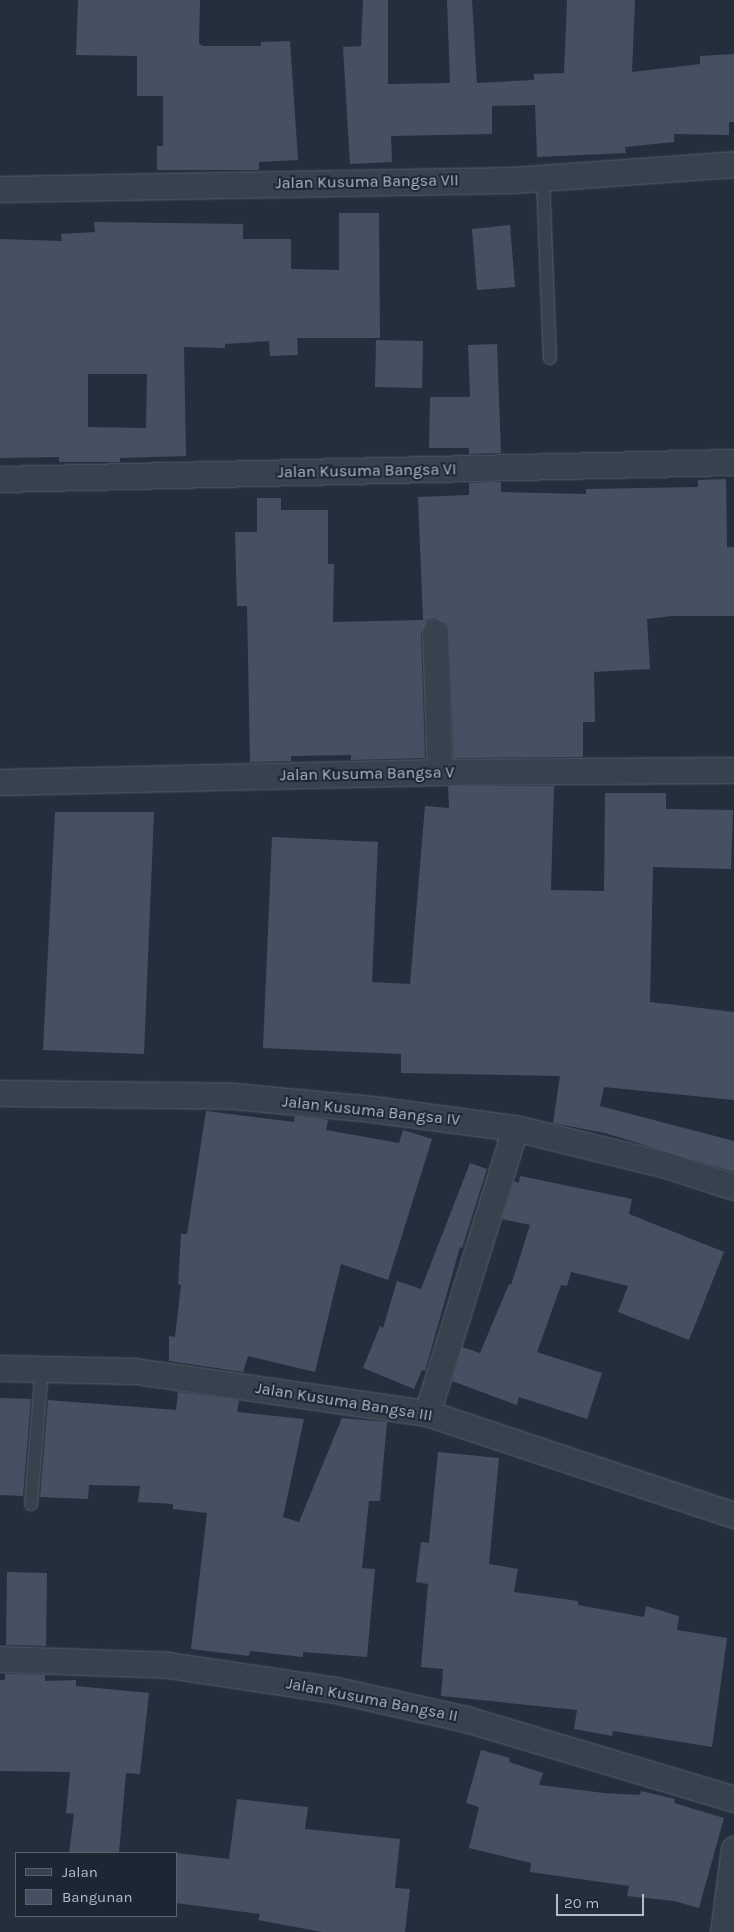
<!DOCTYPE html>
<html>
<head>
<meta charset="utf-8">
<style>
	body { margin:0 }
	#map { position:relative; width:734px; height:1932px; overflow:hidden; background:#242f3e; font-family:Karla,sans-serif }
	div>[style] { position:absolute }
	.building>* { inset:0; background:#455162 }
	.roads { filter:drop-shadow(0 0 1px #565f6c) drop-shadow(0 0 1px #565f6c) }
	.lane>* { height:12px; margin:-6px; padding:0 6px; transform-origin:6px; border-radius:6px; background:#38414e }
	.street>* { height:25px; margin:-12.5px; padding:0 12.5px; transform-origin:12.5px; border-radius:12.5px; background:#38414e }
	span { translate:-50% -50%; white-space:nowrap; text-align:center; line-height:1.15; -webkit-text-stroke:4px #1d2633; paint-order:stroke }
	.street-label { font-size:16px; color:#b4bcc9 }
	.legend { position:absolute; left:15px; top:1852px; width:162px; height:65px; box-sizing:border-box; background:#1d2633; border:1px solid #59626f; margin:0; padding:6px 9px; list-style:none; font-size:15px; color:#b4bcc9 }
	.legend li { display:flex; align-items:center; gap:10px; height:25px }
	.legend b { width:25px; border:1px solid #59626f }
	.scale { position:absolute; left:556px; top:1894px; width:88px; height:22px; box-sizing:border-box; border:2px solid #b4bcc9; border-top:0; padding-left:6px; font-size:15px; line-height:18px; white-space:nowrap; color:#b4bcc9; -webkit-text-stroke:4px #1d2633; paint-order:stroke }
</style>
</head>
<body>
<div id="map">
	<div class="building">
		<i style="clip-path:polygon(78px 0,200px 0,199px 43px,202px 46px,261px 46px,261px 42px,290px 41px,298px 160px,259px 162px,259px 170px,157px 170px,157px 146px,163px 146px,163px 96px,137px 96px,137px 56px,76px 55px)"></i>
		<i style="clip-path:polygon(363px 0,388px 0,388px 84px,450px 83px,447px 0,472px 0,477px 83px,534px 80px,534px 74px,564px 73px,567px 0,635px 0,632px 72px,700px 64px,700px 56px,734px 54px,734px 122px,729px 122px,729px 135px,674px 134px,674px 142px,625px 147px,626px 153px,537px 157px,535px 105px,492px 106px,492px 134px,391px 136px,392px 162px,350px 164px,343px 47px,361px 46px)"></i>
		<i style="clip-path:polygon(evenodd,339px 213px,379px 213px,380px 338px,297px 338px,298px 355px,270px 356px,269px 341px,225px 344px,225px 348px,184px 347px,186px 456px,120px 458px,120px 462px,59px 462px,59px 457px,0 458px,0 239px,62px 241px,61px 234px,95px 232px,94px 222px,243px 224px,243px 239px,291px 239px,291px 269px,339px 270px,339px 213px,88px 374px,147px 374px,146px 428px,88px 427px,88px 374px)"></i>
		<i style="clip-path:polygon(510px 225px,515px 287px,477px 290px,472px 229px)"></i>
		<i style="clip-path:polygon(376px 340px,423px 341px,422px 388px,375px 387px)"></i>
		<i style="clip-path:polygon(497px 344px,501px 453px,469px 454px,469px 448px,429px 448px,430px 397px,470px 397px,468px 345px)"></i>
		<i style="clip-path:polygon(726px 479px,727px 547px,734px 547px,734px 616px,672px 616px,647px 619px,650px 669px,594px 672px,595px 722px,583px 722px,583px 757px,454px 758px,449px 631px,447px 624px,435px 618px,427px 620px,421px 633px,425px 758px,351px 760px,351px 755px,291px 756px,291px 761px,250px 762px,247px 606px,237px 606px,235px 532px,257px 532px,257px 498px,281px 498px,281px 510px,328px 510px,328px 564px,334px 564px,333px 622px,423px 620px,418px 497px,469px 495px,469px 483px,501px 482px,501px 492px,586px 494px,586px 489px,698px 487px,698px 480px)"></i>
		<i style="clip-path:polygon(448px 786px,554px 786px,551px 890px,604px 891px,605px 793px,666px 793px,666px 809px,733px 810px,731px 869px,653px 867px,650px 1002px,734px 1012px,734px 1100px,604px 1087px,600px 1106px,734px 1141px,734px 1172px,605px 1133px,553px 1123px,560px 1076px,401px 1073px,401px 1054px,263px 1048px,272px 837px,378px 842px,372px 982px,410px 984px,425px 806px,449px 808px)"></i>
		<i style="clip-path:polygon(55px 812px,154px 812px,144px 1054px,43px 1050px)"></i>
		<i style="clip-path:polygon(206px 1111px,294px 1122px,295px 1116px,322px 1119px,328px 1120px,326px 1130px,399px 1143px,403px 1130px,432px 1139px,388px 1280px,341px 1264px,315px 1372px,248px 1356px,243px 1372px,169px 1361px,169px 1336px,175px 1337px,181px 1285px,178px 1284px,181px 1234px,187px 1234px)"></i>
		<i style="clip-path:polygon(470px 1163px,487px 1169px,462px 1248px,460px 1247px,425px 1371px,422px 1370px,414px 1389px,363px 1368px,380px 1326px,383px 1328px,397px 1281px,421px 1289px)"></i>
		<i style="clip-path:polygon(520px 1176px,632px 1199px,629px 1214px,724px 1252px,689px 1340px,618px 1312px,628px 1286px,571px 1272px,567px 1286px,561px 1285px,537px 1352px,602px 1373px,587px 1419px,519px 1397px,517px 1405px,452px 1381px,462px 1347px,480px 1353px,509px 1284px,511px 1285px,530px 1225px,502px 1219px,514px 1181px,519px 1183px)"></i>
		<i style="clip-path:polygon(178px 1392px,239px 1400px,237px 1412px,304px 1419px,283px 1517px,299px 1522px,342px 1418px,387px 1422px,380px 1501px,369px 1501px,362px 1568px,375px 1569px,367px 1657px,303px 1652px,303px 1657px,250px 1651px,249px 1656px,191px 1649px,207px 1513px,173px 1509px,173px 1504px,138px 1502px,140px 1486px,89px 1485px,88px 1499px,40px 1497px,48px 1400px,176px 1410px)"></i>
		<i style="clip-path:polygon(0 1398px,31px 1399px,23px 1496px,0 1495px)"></i>
		<i style="clip-path:polygon(438px 1452px,499px 1458px,489px 1564px,518px 1569px,514px 1592px,578px 1601px,578px 1605px,644px 1617px,646px 1606px,679px 1616px,677px 1630px,727px 1638px,712px 1747px,613px 1731px,612px 1736px,574px 1729px,577px 1710px,441px 1696px,443px 1669px,421px 1667px,428px 1584px,416px 1582px,421px 1542px,429px 1543px)"></i>
		<i style="clip-path:polygon(7px 1572px,47px 1573px,46px 1646px,6px 1645px)"></i>
		<i style="clip-path:polygon(5px 1674px,45px 1675px,45px 1681px,76px 1680px,76px 1686px,149px 1693px,140px 1774px,126px 1773px,119px 1853px,69px 1853px,74px 1814px,66px 1813px,70px 1772px,0 1771px,0 1680px,5px 1680px)"></i>
		<i style="clip-path:polygon(481px 1750px,510px 1758px,509px 1762px,543px 1773px,539px 1785px,604px 1793px,640px 1795px,641px 1791px,675px 1799px,674px 1803px,724px 1818px,699px 1908px,674px 1901px,627px 1896px,629px 1886px,530px 1872px,531px 1863px,469px 1848px,479px 1807px,466px 1803px)"></i>
		<i style="clip-path:polygon(237px 1799px,308px 1807px,305px 1829px,400px 1839px,395px 1888px,410px 1889px,405px 1932px,322px 1932px,258px 1920px,260px 1914px,176px 1903px,176px 1853px,229px 1859px)"></i>
	</div>
	<div class="roads">
		<div class="lane">
			<i style="left:543px;top:178px;width:180px;rotate:87.8deg"></i>
			<i style="left:31px;top:1504px;width:136px;rotate:-85.4deg"></i>
		</div>
		<div class="street">
			<i style="left:0;top:189px;width:513px;rotate:-1.01deg"></i>
			<i style="left:513px;top:180px;width:222px;rotate:-4.1deg"></i>
			<i style="left:0;top:479px;width:734px;rotate:-1.33deg"></i>
			<i style="left:435px;top:632px;width:140px;rotate:88deg"></i>
			<i style="left:0;top:782px;width:440px;rotate:-1.3deg"></i>
			<i style="left:440px;top:772px;width:294px;rotate:-0.4deg"></i>
			<i style="left:0;top:1093px;width:233px;rotate:0.7deg"></i>
			<i style="left:233px;top:1096px;width:140px;rotate:5.3deg"></i>
			<i style="left:372px;top:1109px;width:144px;rotate:7.6deg"></i>
			<i style="left:515px;top:1128px;width:152px;rotate:13.7deg"></i>
			<i style="left:663px;top:1164px;width:75px;rotate:17.9deg"></i>
			<i style="left:0;top:1368px;width:135px;rotate:1.3deg"></i>
			<i style="left:135px;top:1371px;width:295px;rotate:8.2deg"></i>
			<i style="left:427px;top:1413px;width:324px;rotate:18.4deg"></i>
			<i style="left:427px;top:1413px;width:298px;rotate:-72.8deg"></i>
			<i style="left:0;top:1659px;width:168px;rotate:2deg"></i>
			<i style="left:168px;top:1665px;width:170px;rotate:8.5deg"></i>
			<i style="left:336px;top:1690px;width:133px;rotate:12.6deg"></i>
			<i style="left:466px;top:1719px;width:280px;rotate:16.6deg"></i>
			<i style="left:723px;top:1932px;width:84px;rotate:-82.5deg"></i>
		</div>
	</div>
	<div class="street-label">
		<span style="left:367px;top:182px;rotate:-1deg">Jalan Kusuma Bangsa VII</span>
		<span style="left:367px;top:471px;rotate:-1deg">Jalan Kusuma Bangsa VI</span>
		<span style="left:367px;top:774px;rotate:-1deg">Jalan Kusuma Bangsa V</span>
		<span style="left:371px;top:1111px;rotate:6deg">Jalan Kusuma Bangsa IV</span>
		<span style="left:344px;top:1402px;rotate:9deg">Jalan Kusuma Bangsa III</span>
		<span style="left:372px;top:1700px;rotate:11deg">Jalan Kusuma Bangsa II</span>
	</div>
	<ul class="legend">
	<li><b style="height:6px;background:#38414e"></b>Jalan</li>
	<li><b style="height:14px;background:#455162"></b>Bangunan</li>
	</ul>
	<div class="scale">20 m</div>
</div>
</body>
</html>
